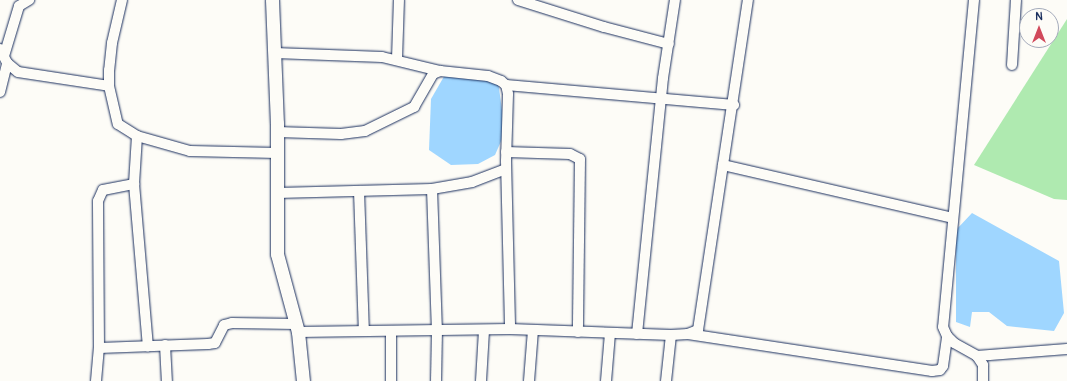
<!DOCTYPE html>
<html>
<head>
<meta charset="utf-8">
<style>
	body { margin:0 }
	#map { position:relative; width:1067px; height:381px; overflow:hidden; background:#fdfcf7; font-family:Pangolin,sans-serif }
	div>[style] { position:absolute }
	.green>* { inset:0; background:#afeab0 }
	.water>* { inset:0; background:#9fd6ff }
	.roads { filter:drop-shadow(0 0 1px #1b2f5e) drop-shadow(0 0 1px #1b2f5e) }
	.minor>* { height:10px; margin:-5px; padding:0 5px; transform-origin:5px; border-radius:5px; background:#fdfcf7 }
	.tertiary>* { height:13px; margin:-6.5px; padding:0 6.5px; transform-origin:6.5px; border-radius:6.5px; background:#fdfcf7 }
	span { translate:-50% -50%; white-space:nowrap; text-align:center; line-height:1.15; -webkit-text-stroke:3px #fdfcf7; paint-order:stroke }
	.north { position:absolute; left:1019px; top:8px; width:40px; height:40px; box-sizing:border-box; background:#fdfcf7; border:1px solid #a3aaba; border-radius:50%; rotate:0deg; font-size:11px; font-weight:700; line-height:16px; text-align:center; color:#1b2f5e }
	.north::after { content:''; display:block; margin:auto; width:14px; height:18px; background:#d1495b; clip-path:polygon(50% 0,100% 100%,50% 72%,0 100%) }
</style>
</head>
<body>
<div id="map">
	<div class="green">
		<i style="clip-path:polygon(1067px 19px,1067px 200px,1054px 199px,974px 165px)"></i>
	</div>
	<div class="water">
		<i style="clip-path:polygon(446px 73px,498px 81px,505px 132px,495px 155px,478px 164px,451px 165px,429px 150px,431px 99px)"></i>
		<i style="clip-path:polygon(972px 213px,1059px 261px,1064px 313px,1054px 331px,1007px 326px,989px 312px,972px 312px,970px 327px,956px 322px,956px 230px)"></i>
	</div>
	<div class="roads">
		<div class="minor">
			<i style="left:122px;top:0;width:44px;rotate:103.1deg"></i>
			<i style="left:112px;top:43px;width:27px;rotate:96deg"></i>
			<i style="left:109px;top:70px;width:16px;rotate:90deg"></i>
			<i style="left:109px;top:86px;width:39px;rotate:77deg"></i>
			<i style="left:118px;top:124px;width:22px;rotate:32deg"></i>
			<i style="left:137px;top:136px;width:55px;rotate:15.8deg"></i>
			<i style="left:190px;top:151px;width:87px;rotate:1.3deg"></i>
			<i style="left:518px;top:0;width:90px;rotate:17.4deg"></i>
			<i style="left:604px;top:27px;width:67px;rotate:14.7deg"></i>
			<i style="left:974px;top:0;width:328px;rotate:95.4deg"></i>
			<i style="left:943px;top:327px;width:10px;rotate:66deg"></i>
			<i style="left:947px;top:336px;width:10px;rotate:45deg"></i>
			<i style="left:954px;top:343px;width:26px;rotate:29deg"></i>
			<i style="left:977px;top:356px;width:11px;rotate:56deg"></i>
			<i style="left:983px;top:365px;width:16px;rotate:90deg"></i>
			<i style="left:0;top:49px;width:16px;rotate:63deg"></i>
			<i style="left:7px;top:63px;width:14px;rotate:39deg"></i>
			<i style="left:18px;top:72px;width:92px;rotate:8.7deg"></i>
			<i style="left:275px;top:53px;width:107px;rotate:2.1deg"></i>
			<i style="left:382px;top:57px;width:60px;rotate:13.6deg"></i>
			<i style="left:4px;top:56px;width:52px;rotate:-73.3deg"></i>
			<i style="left:19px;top:6px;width:12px;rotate:-31deg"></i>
			<i style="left:397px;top:59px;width:59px;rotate:-88.1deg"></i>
			<i style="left:1012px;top:65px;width:65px;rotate:-86.5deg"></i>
			<i style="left:506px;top:85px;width:229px;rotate:5deg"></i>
			<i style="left:0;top:92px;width:30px;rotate:-76deg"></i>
			<i style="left:277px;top:132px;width:64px;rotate:1.8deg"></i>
			<i style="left:341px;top:134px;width:24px;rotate:-7deg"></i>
			<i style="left:365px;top:131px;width:55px;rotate:-26.1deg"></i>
			<i style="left:414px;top:107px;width:38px;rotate:-60deg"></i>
			<i style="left:433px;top:74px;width:8px;rotate:-23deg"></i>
			<i style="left:440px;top:71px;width:48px;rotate:5.9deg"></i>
			<i style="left:488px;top:76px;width:14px;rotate:21deg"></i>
			<i style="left:501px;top:81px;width:6px;rotate:39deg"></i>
			<i style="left:506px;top:85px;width:9px;rotate:77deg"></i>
			<i style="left:508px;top:94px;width:67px;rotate:91.7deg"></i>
			<i style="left:506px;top:161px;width:168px;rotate:88.6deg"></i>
			<i style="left:137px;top:136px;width:48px;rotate:93.6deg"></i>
			<i style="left:134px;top:184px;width:163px;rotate:85.1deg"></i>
			<i style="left:506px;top:152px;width:64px;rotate:1.8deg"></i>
			<i style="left:570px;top:154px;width:11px;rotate:27deg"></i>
			<i style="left:580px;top:159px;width:173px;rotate:90.7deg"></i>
			<i style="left:723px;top:165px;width:235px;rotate:13deg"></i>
			<i style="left:432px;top:189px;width:141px;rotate:88deg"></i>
			<i style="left:437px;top:330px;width:51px;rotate:91.1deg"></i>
			<i style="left:359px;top:191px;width:140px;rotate:88deg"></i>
			<i style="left:277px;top:193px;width:155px;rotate:-1.5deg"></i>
			<i style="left:432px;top:189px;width:41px;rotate:-9.9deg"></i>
			<i style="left:472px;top:182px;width:36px;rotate:-21deg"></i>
			<i style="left:298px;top:332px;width:212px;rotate:-0.8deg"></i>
			<i style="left:510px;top:329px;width:161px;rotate:2.1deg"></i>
			<i style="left:671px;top:335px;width:17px;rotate:-3deg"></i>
			<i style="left:688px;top:334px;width:11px;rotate:-22deg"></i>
			<i style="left:698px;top:330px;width:334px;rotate:-81.4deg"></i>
			<i style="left:637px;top:334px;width:257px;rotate:-84.2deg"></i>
			<i style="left:663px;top:78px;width:79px;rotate:-81.3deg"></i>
			<i style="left:688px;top:334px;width:247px;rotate:8.6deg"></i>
			<i style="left:932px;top:371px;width:8px;rotate:-7deg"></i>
			<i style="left:940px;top:370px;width:5px;rotate:-53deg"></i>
			<i style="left:943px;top:366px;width:30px;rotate:-82deg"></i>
			<i style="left:165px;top:345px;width:36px;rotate:87deg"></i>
			<i style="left:99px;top:348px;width:109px;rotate:-2.1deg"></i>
			<i style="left:208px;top:344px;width:7px;rotate:-8deg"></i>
			<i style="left:215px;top:343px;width:20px;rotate:-63deg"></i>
			<i style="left:224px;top:325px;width:8px;rotate:-14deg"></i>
			<i style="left:232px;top:323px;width:64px;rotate:0.9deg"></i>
			<i style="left:977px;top:356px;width:90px;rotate:-4.4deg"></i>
			<i style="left:96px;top:381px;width:33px;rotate:-85deg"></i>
			<i style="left:99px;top:348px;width:147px;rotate:-90.4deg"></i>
			<i style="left:98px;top:201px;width:12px;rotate:-66deg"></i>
			<i style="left:103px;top:190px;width:32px;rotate:-11deg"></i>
			<i style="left:391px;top:381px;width:50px;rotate:-90deg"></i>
			<i style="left:481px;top:381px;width:51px;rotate:-86.6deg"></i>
			<i style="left:529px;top:381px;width:51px;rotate:-85.5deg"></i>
			<i style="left:606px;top:381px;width:48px;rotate:-85.2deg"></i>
			<i style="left:666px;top:381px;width:46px;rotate:-83.8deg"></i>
		</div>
		<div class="tertiary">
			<i style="left:272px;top:0;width:123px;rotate:87.7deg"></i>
			<i style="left:277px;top:123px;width:131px;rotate:90deg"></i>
			<i style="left:277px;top:254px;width:81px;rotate:74.9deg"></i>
			<i style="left:298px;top:332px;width:49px;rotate:84.2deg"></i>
		</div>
	</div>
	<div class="north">N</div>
</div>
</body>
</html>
